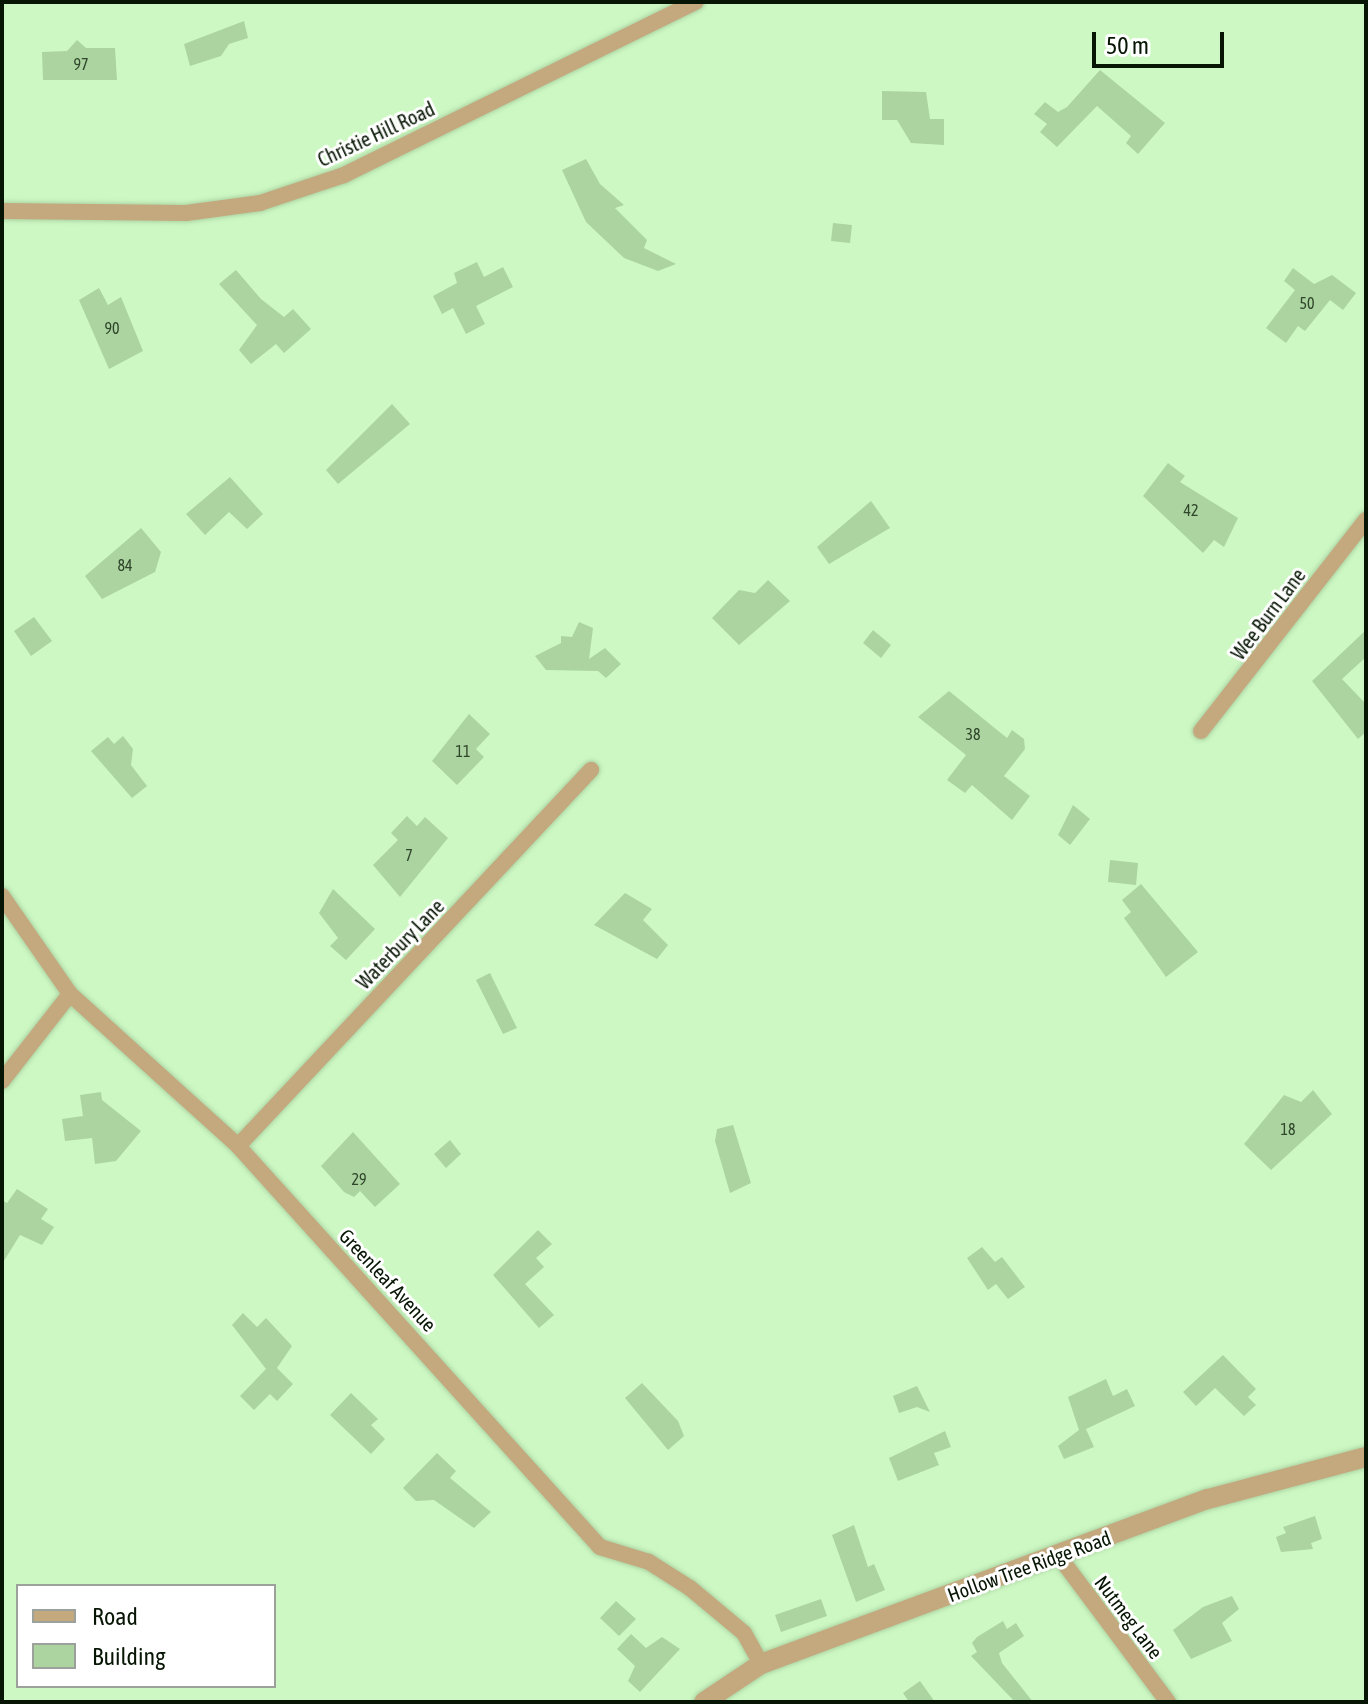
<!DOCTYPE html>
<html>
<head>
<meta charset="utf-8">
<style>
	body { margin:0 }
	#map { position:relative; width:1368px; height:1704px; overflow:hidden; background:#cdf8c3; font-family:"Asap Condensed",sans-serif }
	div>[style] { position:absolute }
	.building>* { inset:0; background:#abd4a0 }
	.roads { filter:drop-shadow(0 0 2px #add4a4) drop-shadow(0 0 2px #add4a4) }
	.minor>* { height:16px; margin:-8px; padding:0 8px; transform-origin:8px; border-radius:8px; background:#c4a97f }
	.tertiary>* { height:20px; margin:-10px; padding:0 10px; transform-origin:10px; border-radius:10px; background:#c4a97f }
	span { translate:-50% -50%; white-space:nowrap; text-align:center; line-height:1.15; -webkit-text-stroke:6px #fff; paint-order:stroke }
	.number-label { font-size:16px; color:#30462b }
	.number-label span { -webkit-text-stroke-width:0 }
	.street-label { font-size:20px; color:#071604 }
	.frame { position:absolute; inset:0; border:4px solid #071604; pointer-events:none }
	.legend { position:absolute; left:16px; top:1584px; width:260px; height:104px; box-sizing:border-box; background:#fff; border:2px solid #9ca29b; margin:0; padding:10px 14px; list-style:none; font-size:24px; color:#071604 }
	.legend li { display:flex; align-items:center; gap:16px; height:40px }
	.legend b { width:40px; border:2px solid #9ca29b }
	.scale { position:absolute; left:1092px; top:32px; width:132px; height:36px; box-sizing:border-box; border:4px solid #071604; border-top:0; padding-left:10px; font-size:24px; line-height:28px; white-space:nowrap; color:#071604; -webkit-text-stroke:6px #fff; paint-order:stroke }
</style>
</head>
<body>
<div id="map">
	<div class="building">
		<i style="clip-path:polygon(244px 21px,248px 38px,229px 44px,221px 56px,190px 66px,184px 44px)"></i>
		<i style="clip-path:polygon(77px 40px,86px 48px,115px 48px,117px 80px,43px 80px,42px 52px,67px 51px)"></i>
		<i style="clip-path:polygon(1100px 70px,1165px 123px,1138px 154px,1126px 143px,1131px 136px,1097px 106px,1057px 147px,1040px 132px,1047px 124px,1034px 114px,1045px 102px,1058px 112px,1067px 107px)"></i>
		<i style="clip-path:polygon(882px 91px,926px 92px,930px 119px,944px 119px,944px 145px,911px 143px,897px 120px,882px 120px)"></i>
		<i style="clip-path:polygon(586px 159px,600px 184px,624px 205px,615px 208px,647px 240px,644px 248px,676px 264px,658px 271px,624px 258px,586px 222px,562px 170px)"></i>
		<i style="clip-path:polygon(833px 223px,852px 225px,850px 243px,831px 241px)"></i>
		<i style="clip-path:polygon(477px 262px,484px 277px,503px 267px,513px 287px,476px 306px,485px 324px,466px 334px,453px 308px,442px 314px,433px 296px,457px 283px,454px 273px)"></i>
		<i style="clip-path:polygon(1293px 268px,1314px 284px,1332px 275px,1356px 293px,1343px 310px,1330px 300px,1305px 331px,1298px 326px,1286px 343px,1266px 328px,1295px 290px,1284px 281px)"></i>
		<i style="clip-path:polygon(236px 270px,261px 299px,284px 317px,293px 309px,311px 329px,284px 353px,276px 344px,251px 364px,239px 350px,257px 325px,219px 284px)"></i>
		<i style="clip-path:polygon(99px 288px,108px 305px,121px 297px,143px 351px,109px 369px,79px 300px)"></i>
		<i style="clip-path:polygon(392px 404px,410px 424px,338px 484px,326px 470px)"></i>
		<i style="clip-path:polygon(1168px 463px,1185px 476px,1180px 482px,1238px 518px,1224px 547px,1214px 540px,1203px 553px,1143px 496px)"></i>
		<i style="clip-path:polygon(230px 477px,263px 514px,247px 529px,229px 512px,205px 535px,186px 514px)"></i>
		<i style="clip-path:polygon(871px 501px,890px 528px,829px 564px,817px 547px)"></i>
		<i style="clip-path:polygon(141px 528px,161px 552px,155px 572px,102px 599px,85px 576px)"></i>
		<i style="clip-path:polygon(768px 580px,790px 601px,739px 645px,712px 618px,739px 590px,755px 593px)"></i>
		<i style="clip-path:polygon(34px 617px,52px 641px,31px 656px,14px 631px)"></i>
		<i style="clip-path:polygon(579px 622px,593px 628px,589px 659px,605px 648px,621px 664px,606px 678px,598px 671px,546px 670px,535px 656px,561px 643px,561px 636px,572px 637px)"></i>
		<i style="clip-path:polygon(873px 630px,891px 645px,881px 658px,863px 643px)"></i>
		<i style="clip-path:polygon(1366px 630px,1366px 657px,1342px 679px,1366px 704px,1366px 732px,1358px 739px,1312px 681px)"></i>
		<i style="clip-path:polygon(949px 691px,1007px 738px,1012px 730px,1024px 739px,1025px 749px,1004px 776px,1030px 796px,1012px 820px,972px 785px,965px 793px,947px 780px,966px 755px,918px 717px)"></i>
		<i style="clip-path:polygon(469px 714px,490px 734px,476px 749px,484px 757px,457px 785px,432px 761px)"></i>
		<i style="clip-path:polygon(123px 736px,133px 749px,131px 765px,147px 786px,132px 798px,91px 751px,108px 737px,114px 744px)"></i>
		<i style="clip-path:polygon(1073px 805px,1090px 819px,1070px 845px,1058px 835px)"></i>
		<i style="clip-path:polygon(407px 816px,417px 826px,425px 817px,448px 838px,400px 897px,373px 865px,398px 840px,391px 833px)"></i>
		<i style="clip-path:polygon(1110px 860px,1138px 863px,1136px 885px,1108px 882px)"></i>
		<i style="clip-path:polygon(1141px 884px,1198px 952px,1166px 977px,1124px 918px,1131px 912px,1122px 900px)"></i>
		<i style="clip-path:polygon(333px 889px,375px 929px,346px 960px,330px 946px,338px 938px,319px 913px)"></i>
		<i style="clip-path:polygon(625px 893px,652px 909px,643px 920px,668px 945px,657px 959px,594px 925px)"></i>
		<i style="clip-path:polygon(490px 973px,517px 1028px,503px 1034px,476px 980px)"></i>
		<i style="clip-path:polygon(1313px 1090px,1332px 1114px,1271px 1170px,1244px 1144px,1284px 1095px,1301px 1102px)"></i>
		<i style="clip-path:polygon(101px 1092px,102px 1100px,141px 1131px,116px 1161px,95px 1164px,92px 1138px,65px 1141px,62px 1119px,83px 1116px,80px 1095px)"></i>
		<i style="clip-path:polygon(733px 1125px,751px 1183px,730px 1193px,715px 1141px,717px 1129px)"></i>
		<i style="clip-path:polygon(353px 1132px,400px 1184px,375px 1207px,360px 1191px,354px 1197px,344px 1192px,321px 1166px)"></i>
		<i style="clip-path:polygon(450px 1140px,461px 1154px,446px 1168px,434px 1154px)"></i>
		<i style="clip-path:polygon(17px 1189px,48px 1209px,41px 1219px,54px 1227px,42px 1245px,20px 1235px,2px 1264px,2px 1200px,7px 1203px)"></i>
		<i style="clip-path:polygon(538px 1230px,552px 1244px,536px 1258px,544px 1267px,525px 1284px,554px 1315px,539px 1328px,493px 1275px)"></i>
		<i style="clip-path:polygon(982px 1247px,995px 1262px,1002px 1257px,1025px 1287px,1008px 1299px,996px 1284px,988px 1290px,967px 1258px)"></i>
		<i style="clip-path:polygon(243px 1313px,257px 1327px,266px 1318px,292px 1346px,277px 1368px,293px 1384px,277px 1401px,270px 1394px,254px 1410px,240px 1396px,266px 1369px,232px 1325px)"></i>
		<i style="clip-path:polygon(1223px 1355px,1256px 1389px,1248px 1397px,1256px 1405px,1244px 1416px,1215px 1388px,1196px 1406px,1183px 1392px)"></i>
		<i style="clip-path:polygon(1106px 1379px,1113px 1396px,1127px 1389px,1135px 1406px,1086px 1429px,1094px 1447px,1064px 1459px,1058px 1446px,1079px 1430px,1068px 1397px)"></i>
		<i style="clip-path:polygon(642px 1383px,678px 1421px,684px 1436px,668px 1450px,625px 1398px)"></i>
		<i style="clip-path:polygon(917px 1386px,930px 1412px,917px 1407px,899px 1413px,893px 1396px)"></i>
		<i style="clip-path:polygon(351px 1393px,378px 1419px,371px 1425px,385px 1439px,371px 1454px,330px 1415px)"></i>
		<i style="clip-path:polygon(945px 1431px,951px 1447px,934px 1453px,939px 1465px,898px 1481px,889px 1458px)"></i>
		<i style="clip-path:polygon(437px 1453px,456px 1471px,450px 1478px,491px 1512px,474px 1528px,434px 1500px,416px 1501px,403px 1488px)"></i>
		<i style="clip-path:polygon(1315px 1516px,1322px 1539px,1311px 1543px,1313px 1549px,1281px 1552px,1276px 1537px,1286px 1533px,1283px 1527px)"></i>
		<i style="clip-path:polygon(854px 1525px,868px 1567px,874px 1564px,885px 1590px,856px 1602px,832px 1535px)"></i>
		<i style="clip-path:polygon(1232px 1596px,1239px 1609px,1222px 1623px,1232px 1641px,1191px 1659px,1173px 1630px,1203px 1607px)"></i>
		<i style="clip-path:polygon(821px 1599px,827px 1616px,781px 1632px,775px 1615px)"></i>
		<i style="clip-path:polygon(616px 1601px,636px 1619px,619px 1636px,600px 1618px)"></i>
		<i style="clip-path:polygon(1003px 1621px,1007px 1629px,1016px 1623px,1024px 1636px,999px 1653px,1002px 1663px,1033px 1702px,1015px 1702px,971px 1656px,977px 1652px,972px 1643px,977px 1637px)"></i>
		<i style="clip-path:polygon(631px 1634px,646px 1648px,662px 1637px,680px 1649px,640px 1692px,628px 1681px,635px 1666px,617px 1649px)"></i>
		<i style="clip-path:polygon(920px 1681px,935px 1702px,909px 1702px,903px 1693px)"></i>
	</div>
	<div class="roads">
		<div class="minor">
			<i style="left:2px;top:211px;width:184px;rotate:0.6deg"></i>
			<i style="left:186px;top:213px;width:75px;rotate:-7.7deg"></i>
			<i style="left:260px;top:203px;width:89px;rotate:-18.4deg"></i>
			<i style="left:344px;top:175px;width:392px;rotate:-26.2deg"></i>
			<i style="left:1201px;top:731px;width:268px;rotate:-52deg"></i>
			<i style="left:2px;top:896px;width:119px;rotate:55.2deg"></i>
			<i style="left:70px;top:994px;width:227px;rotate:42.1deg"></i>
			<i style="left:238px;top:1146px;width:540px;rotate:47.93deg"></i>
			<i style="left:600px;top:1547px;width:51px;rotate:17deg"></i>
			<i style="left:649px;top:1562px;width:49px;rotate:32.4deg"></i>
			<i style="left:690px;top:1588px;width:70px;rotate:39.8deg"></i>
			<i style="left:744px;top:1633px;width:35px;rotate:61deg"></i>
			<i style="left:2px;top:1081px;width:110px;rotate:-52deg"></i>
			<i style="left:238px;top:1146px;width:516px;rotate:-46.81deg"></i>
			<i style="left:1058px;top:1555px;width:184px;rotate:53.2deg"></i>
		</div>
		<div class="tertiary">
			<i style="left:704px;top:1702px;width:69px;rotate:-33.7deg"></i>
			<i style="left:761px;top:1664px;width:476px;rotate:-20.3deg"></i>
			<i style="left:1208px;top:1499px;width:163px;rotate:-14.9deg"></i>
		</div>
	</div>
	<div class="number-label">
		<span style="left:81px;top:64px">97</span>
		<span style="left:1307px;top:303px">50</span>
		<span style="left:112px;top:328px">90</span>
		<span style="left:1191px;top:510px">42</span>
		<span style="left:125px;top:565px">84</span>
		<span style="left:973px;top:734px">38</span>
		<span style="left:463px;top:751px">11</span>
		<span style="left:409px;top:855px">7</span>
		<span style="left:1288px;top:1129px">18</span>
		<span style="left:359px;top:1179px">29</span>
	</div>
	<div class="street-label">
		<span style="left:376px;top:134px;rotate:-25deg">Christie Hill Road</span>
		<span style="left:1268px;top:614px;rotate:-53deg">Wee Burn Lane</span>
		<span style="left:400px;top:944px;rotate:-46deg">Waterbury Lane</span>
		<span style="left:388px;top:1280px;rotate:47deg">Greenleaf Avenue</span>
		<span style="left:1029px;top:1566px;rotate:-20deg">Hollow Tree Ridge Road</span>
		<span style="left:1129px;top:1617px;rotate:53deg">Nutmeg Lane</span>
	</div>
	<div class="frame"></div>
	<ul class="legend">
	<li><b style="height:10px;background:#c4a97f"></b>Road</li>
	<li><b style="height:22px;background:#abd4a0"></b>Building</li>
	</ul>
	<div class="scale">50 m</div>
</div>
</body>
</html>
